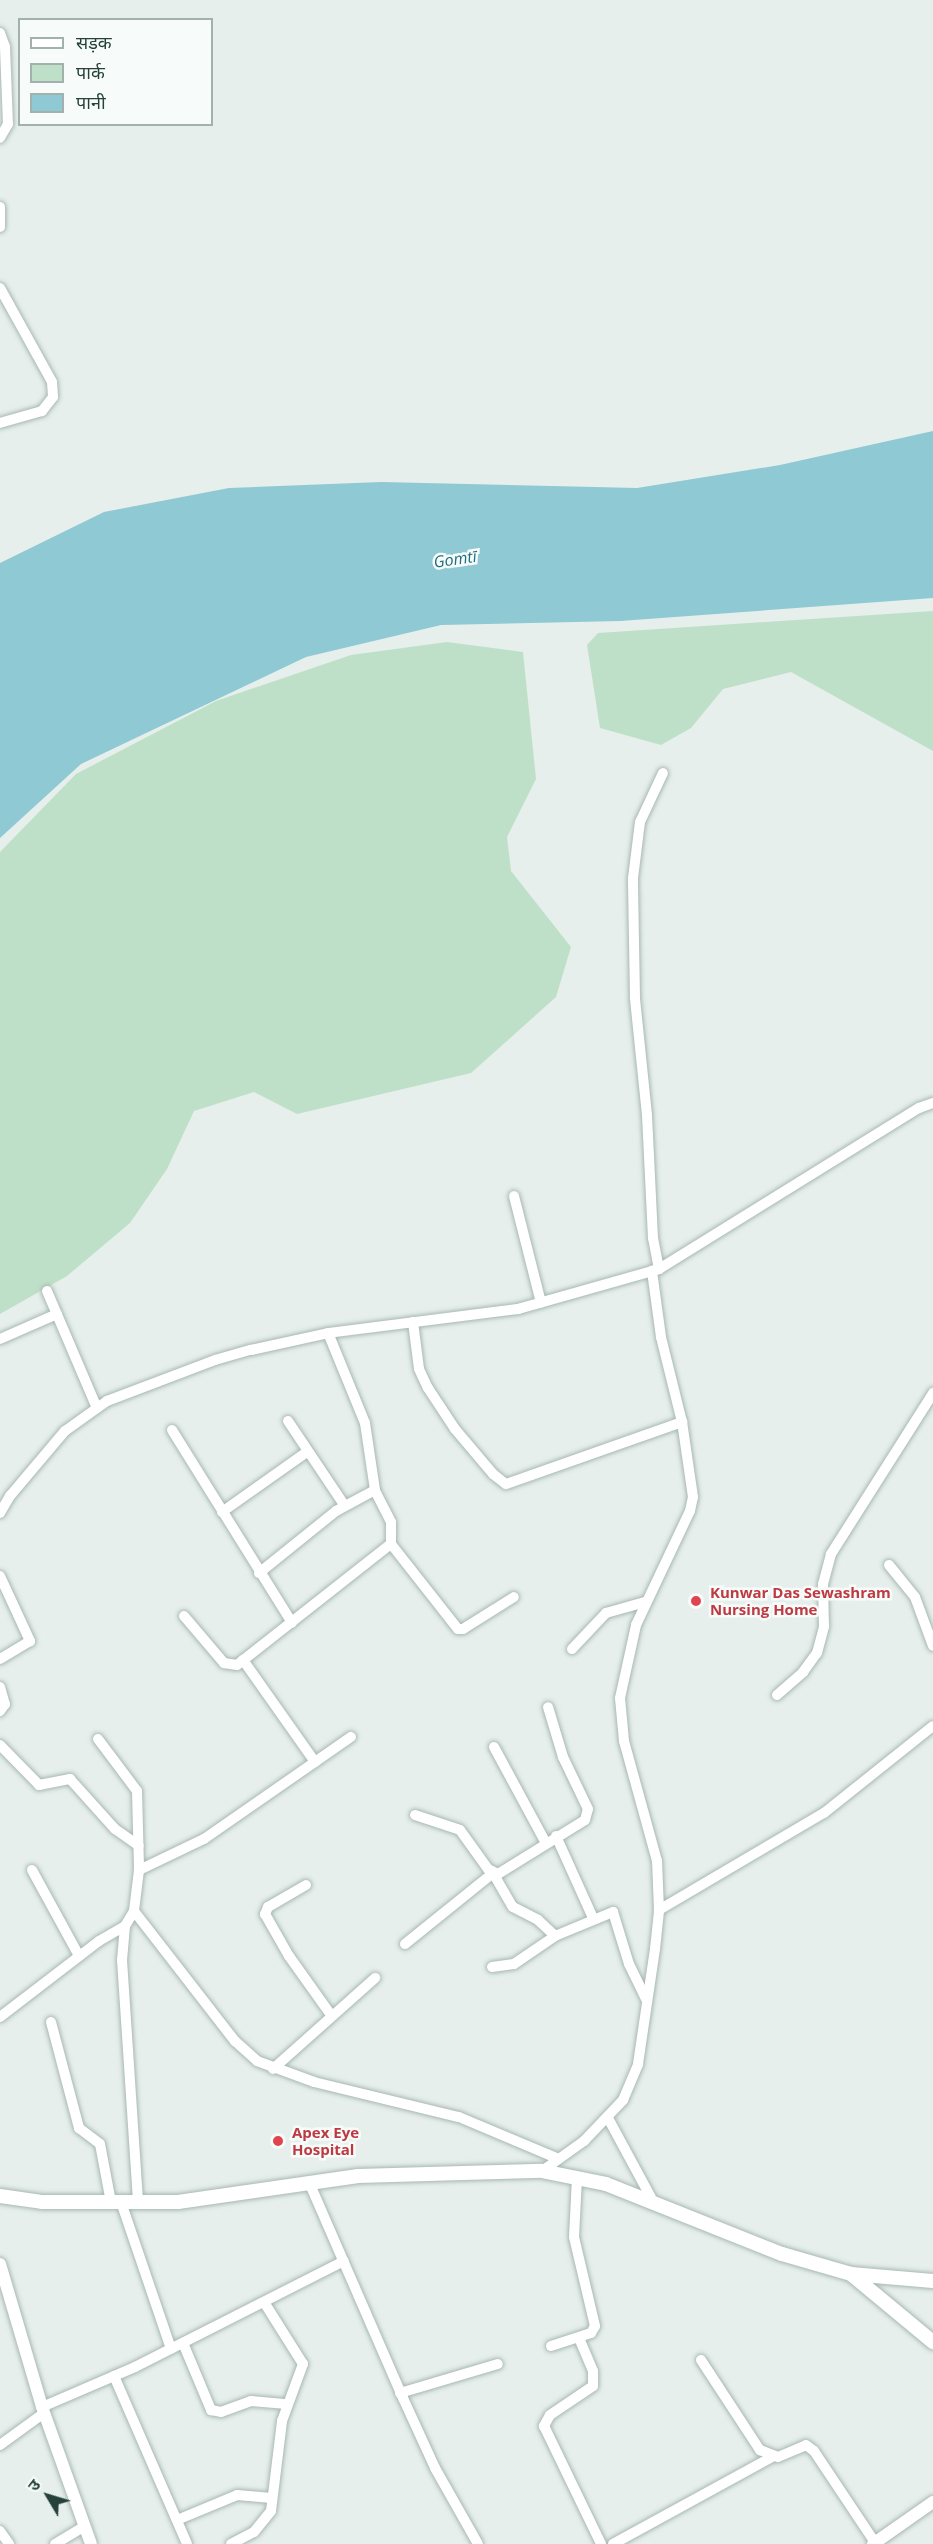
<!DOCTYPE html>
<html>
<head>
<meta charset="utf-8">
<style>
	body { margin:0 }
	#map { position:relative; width:933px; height:2544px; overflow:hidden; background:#e6efeb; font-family:"Open Sans","Noto Sans Devanagari",sans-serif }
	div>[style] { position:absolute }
	.green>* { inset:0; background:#bfe0c8 }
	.water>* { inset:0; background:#8ec9d4 }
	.roads { filter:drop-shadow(0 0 2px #a8b8b2) drop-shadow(0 0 2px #a8b8b2) }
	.minor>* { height:10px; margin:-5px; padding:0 5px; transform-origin:5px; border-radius:5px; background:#fff }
	.tertiary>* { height:12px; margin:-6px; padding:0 6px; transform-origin:6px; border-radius:6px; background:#fff }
	.secondary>* { height:14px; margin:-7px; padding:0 7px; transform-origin:7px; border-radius:7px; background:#fff }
	.dots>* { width:16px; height:16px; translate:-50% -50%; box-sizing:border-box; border:3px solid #f7fbf9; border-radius:50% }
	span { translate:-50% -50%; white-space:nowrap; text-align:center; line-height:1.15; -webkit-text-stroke:5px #f7fbf9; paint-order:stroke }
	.health-label { font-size:15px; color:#be3a42; font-weight:700 }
	.left { translate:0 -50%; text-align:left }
	.water-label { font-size:16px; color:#1c6f80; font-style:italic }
	.legend { position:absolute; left:18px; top:18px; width:195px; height:108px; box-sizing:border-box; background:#f7fbf9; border:2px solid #a3b1ad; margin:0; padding:8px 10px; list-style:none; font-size:18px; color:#24423a }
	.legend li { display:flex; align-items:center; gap:12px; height:30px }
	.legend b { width:30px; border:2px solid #a3b1ad }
	.north { position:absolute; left:18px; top:2466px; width:60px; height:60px; -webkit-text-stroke:4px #f7fbf9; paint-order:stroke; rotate:308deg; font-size:16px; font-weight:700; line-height:24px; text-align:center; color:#24423a }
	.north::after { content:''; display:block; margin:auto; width:21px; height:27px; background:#24423a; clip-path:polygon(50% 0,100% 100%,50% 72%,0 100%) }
</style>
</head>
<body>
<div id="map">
	<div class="green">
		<i style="clip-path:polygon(933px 611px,933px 751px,791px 672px,723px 689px,691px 728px,661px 745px,600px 728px,587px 645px,598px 633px)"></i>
		<i style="clip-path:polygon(447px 642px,523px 652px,536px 779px,507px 837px,511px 871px,571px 947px,556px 997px,471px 1073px,297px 1114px,254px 1092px,194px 1111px,167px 1169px,130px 1223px,67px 1276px,0 1314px,0 852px,76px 774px,216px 701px,351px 655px)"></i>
	</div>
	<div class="water">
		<i style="clip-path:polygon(933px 431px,933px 598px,620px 621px,441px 625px,306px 657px,81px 764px,0 838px,0 563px,104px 512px,229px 488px,381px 482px,637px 488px,780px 465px)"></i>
	</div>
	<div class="roads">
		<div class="minor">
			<i style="left:0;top:33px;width:15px;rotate:70deg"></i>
			<i style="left:5px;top:47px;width:77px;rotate:87.8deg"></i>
			<i style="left:8px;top:124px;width:16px;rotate:120deg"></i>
			<i style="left:0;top:207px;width:20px;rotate:90deg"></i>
			<i style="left:0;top:288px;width:107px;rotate:61deg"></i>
			<i style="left:52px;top:382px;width:15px;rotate:86deg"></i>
			<i style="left:53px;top:397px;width:18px;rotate:128deg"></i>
			<i style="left:42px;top:411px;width:44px;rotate:164.1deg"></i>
			<i style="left:514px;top:1196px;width:110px;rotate:75.8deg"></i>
			<i style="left:659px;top:1269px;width:32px;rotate:-101deg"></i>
			<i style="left:653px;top:1238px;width:123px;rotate:-92.8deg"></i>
			<i style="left:647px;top:1115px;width:118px;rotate:-95.9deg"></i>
			<i style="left:635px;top:998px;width:120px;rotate:-91deg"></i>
			<i style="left:633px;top:878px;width:56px;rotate:-82.9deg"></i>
			<i style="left:640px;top:822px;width:54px;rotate:-64.9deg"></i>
			<i style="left:47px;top:1291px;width:127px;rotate:66.9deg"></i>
			<i style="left:413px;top:1322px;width:47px;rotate:82.7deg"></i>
			<i style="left:419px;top:1369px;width:21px;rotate:65deg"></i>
			<i style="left:428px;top:1388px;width:49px;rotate:56.6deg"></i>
			<i style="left:455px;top:1429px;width:59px;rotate:49.8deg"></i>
			<i style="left:493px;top:1474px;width:16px;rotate:38deg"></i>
			<i style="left:506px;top:1484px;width:187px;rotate:-19.4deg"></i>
			<i style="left:0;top:1339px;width:62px;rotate:-23.7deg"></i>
			<i style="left:288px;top:1421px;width:102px;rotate:56.2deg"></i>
			<i style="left:172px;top:1430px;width:227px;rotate:58.1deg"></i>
			<i style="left:222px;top:1512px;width:105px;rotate:-35.3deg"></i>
			<i style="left:0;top:1513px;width:20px;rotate:-60deg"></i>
			<i style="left:10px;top:1496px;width:85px;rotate:-49.8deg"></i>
			<i style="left:65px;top:1431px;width:52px;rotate:-35.5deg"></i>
			<i style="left:107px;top:1401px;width:116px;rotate:-20.8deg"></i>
			<i style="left:215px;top:1360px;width:37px;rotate:-16deg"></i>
			<i style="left:251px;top:1350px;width:79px;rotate:-12.4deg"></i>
			<i style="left:328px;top:1333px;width:192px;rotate:-7.2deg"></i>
			<i style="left:518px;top:1309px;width:147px;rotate:-15.8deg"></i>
			<i style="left:659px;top:1269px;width:306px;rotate:-31.8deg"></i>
			<i style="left:919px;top:1108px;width:15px;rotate:-20deg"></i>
			<i style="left:391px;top:1544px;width:108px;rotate:51.8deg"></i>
			<i style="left:458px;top:1629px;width:5px"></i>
			<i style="left:463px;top:1629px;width:60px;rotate:-32.1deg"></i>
			<i style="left:889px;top:1565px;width:41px;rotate:50.9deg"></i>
			<i style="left:915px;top:1597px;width:52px;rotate:69.8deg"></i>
			<i style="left:259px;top:1573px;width:99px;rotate:-38.8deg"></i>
			<i style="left:336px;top:1511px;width:44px;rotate:-28.3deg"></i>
			<i style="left:0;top:1576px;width:72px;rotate:65.2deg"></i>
			<i style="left:30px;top:1641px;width:35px;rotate:149deg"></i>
			<i style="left:184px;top:1616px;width:62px;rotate:49.6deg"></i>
			<i style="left:224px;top:1663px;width:13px;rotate:9deg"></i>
			<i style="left:237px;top:1665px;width:196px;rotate:-38.2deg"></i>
			<i style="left:391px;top:1544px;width:22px;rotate:-90deg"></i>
			<i style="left:391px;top:1522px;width:36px;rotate:-117deg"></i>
			<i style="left:375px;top:1490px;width:68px;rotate:-98.5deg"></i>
			<i style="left:365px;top:1423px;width:97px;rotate:-112.3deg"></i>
			<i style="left:572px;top:1649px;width:50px;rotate:-46.6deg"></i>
			<i style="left:606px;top:1613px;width:41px;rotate:-15.8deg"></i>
			<i style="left:243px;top:1660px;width:125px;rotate:54.8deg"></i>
			<i style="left:0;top:1687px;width:18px;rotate:74deg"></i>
			<i style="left:5px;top:1704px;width:9px;rotate:126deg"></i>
			<i style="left:777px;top:1695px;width:35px;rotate:-41deg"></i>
			<i style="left:803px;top:1672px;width:24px;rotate:-54deg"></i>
			<i style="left:817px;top:1653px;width:28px;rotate:-75deg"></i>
			<i style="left:824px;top:1626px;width:42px;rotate:-91.4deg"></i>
			<i style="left:823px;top:1584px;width:31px;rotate:-75deg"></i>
			<i style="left:831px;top:1554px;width:191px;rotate:-57.6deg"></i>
			<i style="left:98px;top:1739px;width:65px;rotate:53.1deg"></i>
			<i style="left:137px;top:1791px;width:79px;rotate:88.5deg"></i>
			<i style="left:139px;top:1870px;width:41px;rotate:97deg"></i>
			<i style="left:134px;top:1911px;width:17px;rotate:121deg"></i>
			<i style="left:125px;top:1926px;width:34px;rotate:95deg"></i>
			<i style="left:122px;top:1960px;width:243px;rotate:86.2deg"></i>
			<i style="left:0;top:1745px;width:56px;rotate:45.7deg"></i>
			<i style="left:39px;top:1785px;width:32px;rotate:-11deg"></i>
			<i style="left:70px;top:1779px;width:67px;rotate:48deg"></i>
			<i style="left:115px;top:1829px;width:29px;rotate:35deg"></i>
			<i style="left:494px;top:1747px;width:109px;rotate:61.6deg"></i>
			<i style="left:415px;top:1815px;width:47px;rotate:18.4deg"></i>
			<i style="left:460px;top:1830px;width:48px;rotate:54.3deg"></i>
			<i style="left:488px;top:1869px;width:11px;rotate:27deg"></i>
			<i style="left:498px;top:1874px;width:102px;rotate:-31.8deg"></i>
			<i style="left:585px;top:1820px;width:11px;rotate:-75deg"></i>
			<i style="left:588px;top:1809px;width:58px;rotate:-115.7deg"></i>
			<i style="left:563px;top:1757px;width:52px;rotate:-106.7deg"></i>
			<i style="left:556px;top:1836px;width:90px;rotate:65.7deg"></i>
			<i style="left:32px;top:1870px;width:98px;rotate:61.3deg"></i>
			<i style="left:139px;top:1870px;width:72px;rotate:-25.5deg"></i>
			<i style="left:204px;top:1839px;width:179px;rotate:-34.8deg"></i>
			<i style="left:306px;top:1885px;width:44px;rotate:149.9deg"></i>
			<i style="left:268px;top:1907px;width:8px;rotate:113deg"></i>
			<i style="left:265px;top:1914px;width:48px;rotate:60.3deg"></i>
			<i style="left:289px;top:1956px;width:72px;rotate:54.6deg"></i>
			<i style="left:659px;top:1910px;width:191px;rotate:-30.5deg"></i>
			<i style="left:824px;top:1813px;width:139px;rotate:-38.6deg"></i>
			<i style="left:134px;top:1911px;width:165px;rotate:52.2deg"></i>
			<i style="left:235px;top:2041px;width:30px;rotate:42deg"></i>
			<i style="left:257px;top:2061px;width:61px;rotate:20.2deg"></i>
			<i style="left:314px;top:2082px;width:149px;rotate:13.6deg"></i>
			<i style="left:459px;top:2117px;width:108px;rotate:22.8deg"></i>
			<i style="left:405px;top:1944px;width:113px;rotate:-38.9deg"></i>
			<i style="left:493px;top:1873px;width:39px;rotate:60deg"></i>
			<i style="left:513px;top:1907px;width:28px;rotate:27deg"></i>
			<i style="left:538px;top:1920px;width:23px;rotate:43deg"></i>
			<i style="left:492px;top:1967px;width:22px;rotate:-8deg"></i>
			<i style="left:514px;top:1964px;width:50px;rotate:-34.3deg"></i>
			<i style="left:555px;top:1936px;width:63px;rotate:-22.5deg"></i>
			<i style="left:613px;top:1912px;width:54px;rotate:72.9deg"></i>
			<i style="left:629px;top:1964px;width:41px;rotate:64.1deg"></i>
			<i style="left:0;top:2017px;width:125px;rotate:-37.5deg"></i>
			<i style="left:99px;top:1941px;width:30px;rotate:-30deg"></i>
			<i style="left:51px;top:2022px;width:110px;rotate:75.2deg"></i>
			<i style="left:79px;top:2128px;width:26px;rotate:37deg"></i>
			<i style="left:100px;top:2144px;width:59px;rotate:79.3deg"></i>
			<i style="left:273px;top:2069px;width:137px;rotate:-41.7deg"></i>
			<i style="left:608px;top:2118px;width:99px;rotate:61.6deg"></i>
			<i style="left:542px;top:2171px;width:52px;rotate:-35.5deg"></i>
			<i style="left:584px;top:2141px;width:57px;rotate:-46.4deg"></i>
			<i style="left:623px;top:2100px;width:39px;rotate:-67deg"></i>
			<i style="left:638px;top:2064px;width:116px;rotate:-81.6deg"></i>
			<i style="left:655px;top:1949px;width:39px;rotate:-84deg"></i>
			<i style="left:659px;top:1910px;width:49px;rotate:-92.3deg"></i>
			<i style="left:657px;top:1861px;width:124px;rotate:-105.4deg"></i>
			<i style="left:624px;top:1741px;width:43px;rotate:-95.3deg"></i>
			<i style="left:620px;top:1698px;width:75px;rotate:-77.6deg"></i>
			<i style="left:636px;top:1625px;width:126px;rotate:-64.7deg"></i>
			<i style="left:690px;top:1511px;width:14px;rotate:-78deg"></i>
			<i style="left:693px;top:1497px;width:76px;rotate:-98.3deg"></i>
			<i style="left:682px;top:1422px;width:88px;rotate:-103.9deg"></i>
			<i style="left:661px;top:1337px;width:67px;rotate:-97.8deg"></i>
			<i style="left:309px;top:2182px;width:236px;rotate:66.5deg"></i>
			<i style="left:403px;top:2398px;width:77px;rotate:65.4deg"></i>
			<i style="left:435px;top:2468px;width:87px;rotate:60.5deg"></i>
			<i style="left:121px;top:2202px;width:155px;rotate:71.2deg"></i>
			<i style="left:579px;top:2338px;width:36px;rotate:67deg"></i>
			<i style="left:593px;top:2371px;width:15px;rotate:90deg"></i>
			<i style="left:593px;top:2386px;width:52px;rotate:146deg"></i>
			<i style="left:550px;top:2415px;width:13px;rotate:119deg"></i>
			<i style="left:544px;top:2426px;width:131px;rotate:64.2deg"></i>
			<i style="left:183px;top:2343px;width:73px;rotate:67.3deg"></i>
			<i style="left:211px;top:2410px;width:10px;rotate:11deg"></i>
			<i style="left:221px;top:2412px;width:32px;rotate:-20deg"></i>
			<i style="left:251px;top:2401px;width:36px;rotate:5deg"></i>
			<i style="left:551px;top:2346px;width:42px;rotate:-18deg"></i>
			<i style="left:591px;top:2333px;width:8px;rotate:-60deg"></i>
			<i style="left:595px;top:2326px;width:91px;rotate:-103.3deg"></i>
			<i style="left:574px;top:2237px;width:60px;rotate:-87.1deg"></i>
			<i style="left:701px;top:2360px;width:108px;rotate:56.8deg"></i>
			<i style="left:760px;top:2450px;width:19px;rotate:21deg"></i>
			<i style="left:778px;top:2457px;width:30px;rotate:-23deg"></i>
			<i style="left:806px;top:2445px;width:10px;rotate:37deg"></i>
			<i style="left:814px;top:2451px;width:112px;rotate:56.3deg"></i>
			<i style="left:114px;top:2376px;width:183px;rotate:66.5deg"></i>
			<i style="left:400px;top:2393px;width:102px;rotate:-16.5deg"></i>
			<i style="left:42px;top:2407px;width:101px;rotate:-23.3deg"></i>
			<i style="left:135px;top:2367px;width:234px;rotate:-26.9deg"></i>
			<i style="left:0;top:2445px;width:54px;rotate:-36deg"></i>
			<i style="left:177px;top:2520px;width:65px;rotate:-22.6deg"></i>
			<i style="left:237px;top:2495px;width:35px;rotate:5deg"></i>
			<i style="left:0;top:2531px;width:16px;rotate:55deg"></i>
			<i style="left:55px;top:2544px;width:33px;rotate:-31deg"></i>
			<i style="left:231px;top:2544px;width:26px;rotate:-28deg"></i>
			<i style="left:254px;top:2532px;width:27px;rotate:-51deg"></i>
			<i style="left:271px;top:2511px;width:91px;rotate:-83deg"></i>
			<i style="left:282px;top:2421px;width:61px;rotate:-69.8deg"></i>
			<i style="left:303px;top:2364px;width:73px;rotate:-122.2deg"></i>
			<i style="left:613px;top:2544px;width:181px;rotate:-28.7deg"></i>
		</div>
		<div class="tertiary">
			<i style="left:0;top:2264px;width:149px;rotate:73.6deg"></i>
			<i style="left:42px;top:2407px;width:145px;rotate:70.3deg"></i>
			<i style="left:873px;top:2544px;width:73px;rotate:-35deg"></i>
		</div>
		<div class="secondary">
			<i style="left:0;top:2196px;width:42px;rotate:8.1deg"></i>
			<i style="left:42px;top:2202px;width:136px"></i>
			<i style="left:178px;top:2202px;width:182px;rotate:-8.2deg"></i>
			<i style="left:358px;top:2176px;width:184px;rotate:-1.6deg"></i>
			<i style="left:542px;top:2171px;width:65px;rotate:11.5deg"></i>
			<i style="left:606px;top:2184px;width:189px;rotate:21.7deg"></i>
			<i style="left:782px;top:2254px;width:72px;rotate:16.2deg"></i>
			<i style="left:851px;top:2274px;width:82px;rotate:4.9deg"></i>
			<i style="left:851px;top:2274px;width:107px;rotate:39.7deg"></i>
		</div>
	</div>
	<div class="dots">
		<i style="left:696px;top:1601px;background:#e0444e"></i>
		<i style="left:278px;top:2141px;background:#e0444e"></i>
	</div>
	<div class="health-label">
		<span class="left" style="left:710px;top:1601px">Kunwar Das Sewashram<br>Nursing Home</span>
		<span class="left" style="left:292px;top:2141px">Apex Eye<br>Hospital</span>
	</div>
	<div class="water-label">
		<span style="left:455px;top:559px;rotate:-8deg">Gomtī</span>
	</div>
	<ul class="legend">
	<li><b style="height:8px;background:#fff"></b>सड़क</li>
	<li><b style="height:16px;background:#bfe0c8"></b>पार्क</li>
	<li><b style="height:16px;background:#8ec9d4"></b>पानी</li>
	</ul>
	<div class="north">उ</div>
</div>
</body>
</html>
